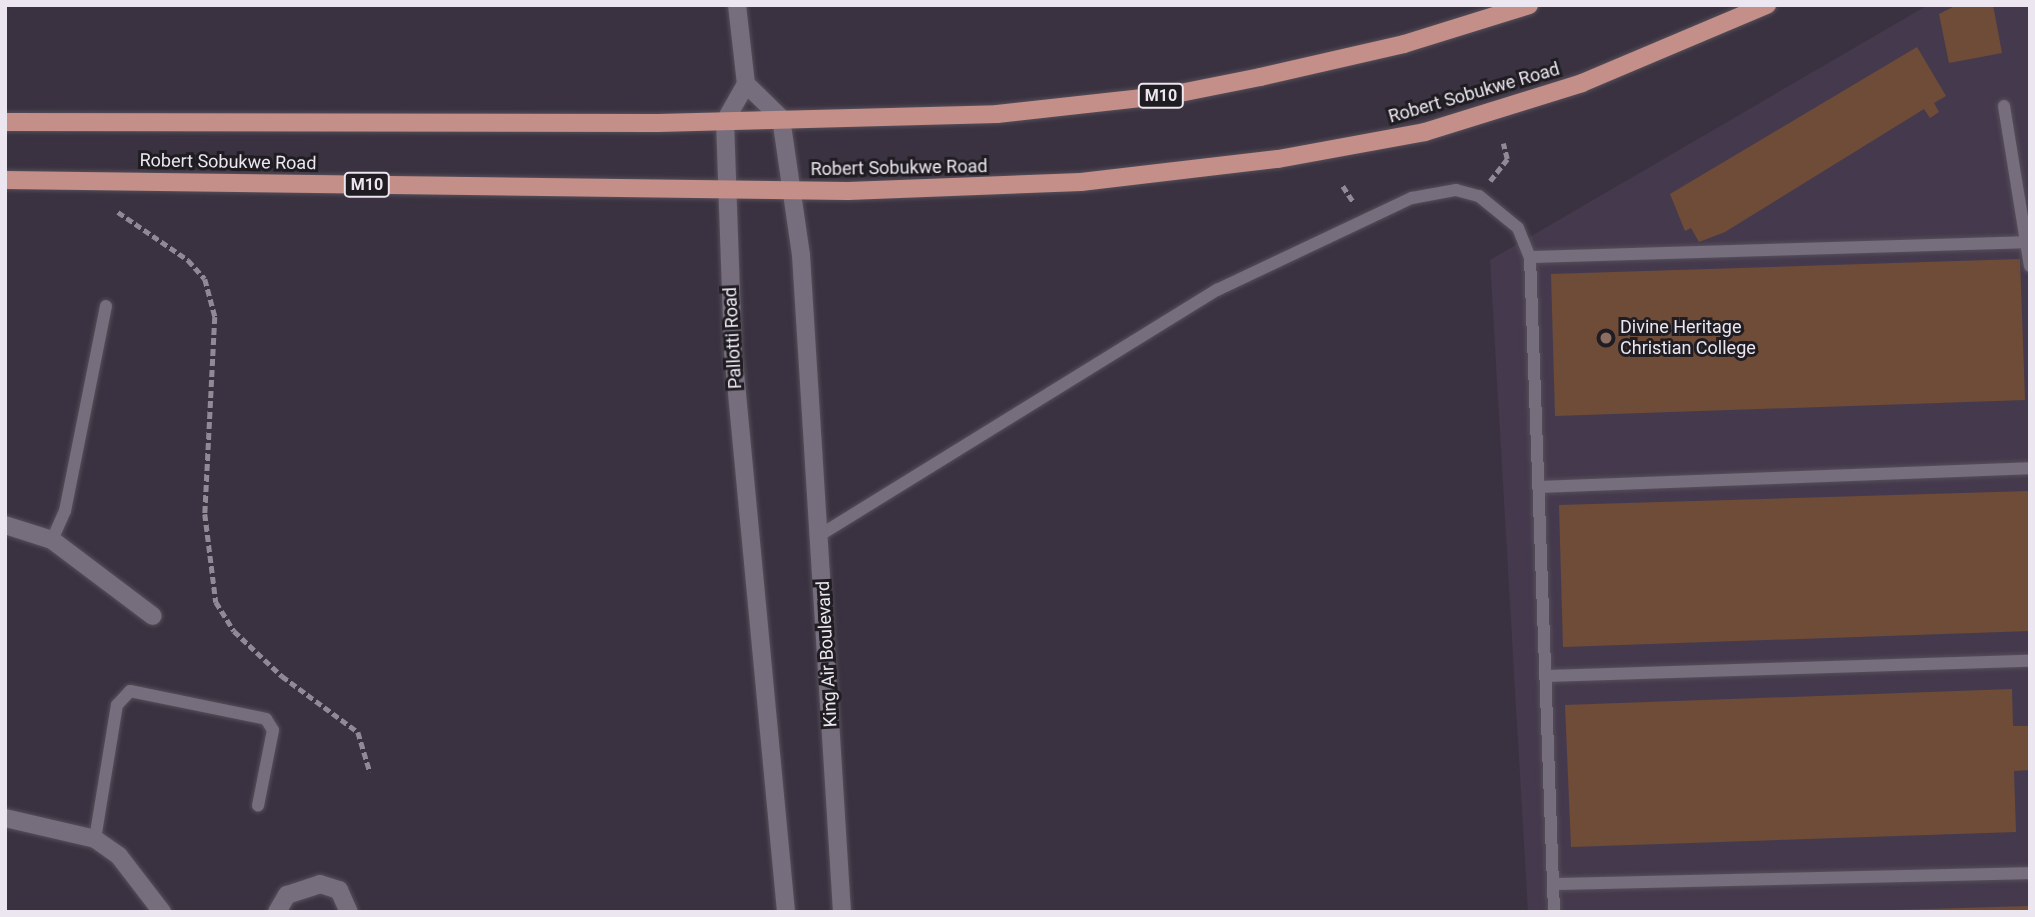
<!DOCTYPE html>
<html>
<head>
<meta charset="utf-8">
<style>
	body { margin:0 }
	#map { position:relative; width:2035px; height:917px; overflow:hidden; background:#3a3240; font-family:Roboto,sans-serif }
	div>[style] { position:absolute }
	.built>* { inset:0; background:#453a4d }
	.building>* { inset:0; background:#6f4c38 }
	.path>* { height:4.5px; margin-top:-2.25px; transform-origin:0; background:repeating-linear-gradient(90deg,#918a96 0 7px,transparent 0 10.5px) }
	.roads { filter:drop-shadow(0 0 2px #564f5a) drop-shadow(0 0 2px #564f5a) }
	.lane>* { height:12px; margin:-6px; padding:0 6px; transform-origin:6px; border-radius:6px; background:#766d7d }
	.street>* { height:18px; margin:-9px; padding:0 9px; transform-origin:9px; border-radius:9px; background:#766d7d }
	.secondary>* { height:18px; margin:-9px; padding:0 9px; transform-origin:9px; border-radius:9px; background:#766d7d }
	.primary>* { height:18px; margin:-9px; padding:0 9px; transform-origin:9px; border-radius:9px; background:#c38f88 }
	.dots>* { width:19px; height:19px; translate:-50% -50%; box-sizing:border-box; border:4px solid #1f1c22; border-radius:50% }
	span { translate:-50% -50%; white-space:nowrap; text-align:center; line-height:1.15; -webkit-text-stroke:6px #1f1c22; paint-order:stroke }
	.shield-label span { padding:2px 5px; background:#1f1c22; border:2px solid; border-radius:5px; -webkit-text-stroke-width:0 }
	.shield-label { font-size:16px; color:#ebe6ef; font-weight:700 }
	.street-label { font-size:18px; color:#ebe6ef }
	.poi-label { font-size:18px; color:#ebe6ef }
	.left { translate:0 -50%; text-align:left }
	.frame { position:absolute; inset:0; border:7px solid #ebe6ef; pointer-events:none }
</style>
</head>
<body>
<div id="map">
	<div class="built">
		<i style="clip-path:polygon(1928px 5px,2030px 5px,2030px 912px,1528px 912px,1490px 260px)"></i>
	</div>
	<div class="building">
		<i style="clip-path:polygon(1957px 5px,1993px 5px,2002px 53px,1949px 63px,1939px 14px)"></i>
		<i style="clip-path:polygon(1917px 47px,1946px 96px,1934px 103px,1939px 112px,1930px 118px,1924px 109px,1725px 232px,1699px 242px,1691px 228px,1685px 231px,1670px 194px)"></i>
		<i style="clip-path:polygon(2020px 259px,2025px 400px,1555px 416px,1551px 274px)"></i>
		<i style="clip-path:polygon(2029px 491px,2030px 631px,1563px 647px,1559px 505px)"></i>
		<i style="clip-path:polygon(2012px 689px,2013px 726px,2030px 726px,2030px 770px,2014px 771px,2016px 832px,1571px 847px,1565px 705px)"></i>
		<i style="clip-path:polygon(2030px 906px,2030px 912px,1893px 912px,1893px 910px)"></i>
	</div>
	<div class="path">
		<i style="left:1490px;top:181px;width:28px;rotate:-52deg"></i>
		<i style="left:1507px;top:159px;width:16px;rotate:-104deg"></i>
		<i style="left:1343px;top:186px;width:20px;rotate:57deg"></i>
		<i style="left:118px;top:212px;width:85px;rotate:34.4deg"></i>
		<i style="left:188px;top:260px;width:25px;rotate:48deg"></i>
		<i style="left:205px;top:279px;width:39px;rotate:75deg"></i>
		<i style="left:215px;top:317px;width:197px;rotate:92.9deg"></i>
		<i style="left:205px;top:514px;width:89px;rotate:82.9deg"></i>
		<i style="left:216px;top:602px;width:34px;rotate:58deg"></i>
		<i style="left:234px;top:631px;width:66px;rotate:43.2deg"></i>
		<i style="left:282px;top:676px;width:94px;rotate:36.4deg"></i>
		<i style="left:358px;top:732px;width:42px;rotate:73.3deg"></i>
	</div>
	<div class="roads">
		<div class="lane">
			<i style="left:2004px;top:106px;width:162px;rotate:80.8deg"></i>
			<i style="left:1530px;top:257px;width:497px;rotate:-1.7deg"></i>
			<i style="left:1538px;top:487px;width:492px;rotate:-2.2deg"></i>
			<i style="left:820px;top:535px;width:467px;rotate:-31.7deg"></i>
			<i style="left:1217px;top:290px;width:216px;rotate:-25.3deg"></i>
			<i style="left:1412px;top:198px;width:45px;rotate:-10.3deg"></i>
			<i style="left:1456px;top:190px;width:24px;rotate:15deg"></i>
			<i style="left:1479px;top:196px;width:50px;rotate:39.4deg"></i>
			<i style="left:1518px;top:228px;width:31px;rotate:68deg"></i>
			<i style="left:1530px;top:257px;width:655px;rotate:87.9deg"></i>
			<i style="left:52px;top:540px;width:32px;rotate:-66deg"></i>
			<i style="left:65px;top:511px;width:209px;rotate:-78.7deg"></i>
			<i style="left:1545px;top:676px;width:485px;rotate:-1.8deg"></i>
			<i style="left:95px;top:839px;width:136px;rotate:-80.7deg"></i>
			<i style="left:117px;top:705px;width:19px;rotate:-47deg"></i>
			<i style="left:130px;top:691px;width:139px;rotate:11.6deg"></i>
			<i style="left:266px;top:719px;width:13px;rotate:58deg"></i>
			<i style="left:273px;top:730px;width:77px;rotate:101.2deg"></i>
			<i style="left:1553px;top:884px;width:477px;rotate:-1.3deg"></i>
		</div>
		<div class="street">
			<i style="left:5px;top:525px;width:49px;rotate:17.7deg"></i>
			<i style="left:52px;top:540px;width:126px;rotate:37deg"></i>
			<i style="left:5px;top:818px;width:92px;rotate:13.1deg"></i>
			<i style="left:95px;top:839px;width:29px;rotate:35deg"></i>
			<i style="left:119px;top:856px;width:71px;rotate:52.5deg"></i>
		</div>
		<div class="secondary">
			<i style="left:737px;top:5px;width:80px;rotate:83.5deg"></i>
			<i style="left:746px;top:84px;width:43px;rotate:119.6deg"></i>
			<i style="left:725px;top:121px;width:230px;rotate:88deg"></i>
			<i style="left:733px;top:351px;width:563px;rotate:84.6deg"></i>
			<i style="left:746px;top:84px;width:49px;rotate:44.2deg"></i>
			<i style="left:781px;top:118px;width:138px;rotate:81.7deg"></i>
			<i style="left:801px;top:255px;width:658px;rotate:86.43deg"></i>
			<i style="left:277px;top:912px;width:20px;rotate:-60deg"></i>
			<i style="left:287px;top:895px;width:35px;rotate:-18deg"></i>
			<i style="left:320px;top:884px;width:20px;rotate:18deg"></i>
			<i style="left:339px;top:890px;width:24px;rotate:66deg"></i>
		</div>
		<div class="primary">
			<i style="left:5px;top:122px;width:653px;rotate:0.09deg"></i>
			<i style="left:658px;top:123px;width:339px;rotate:-1.5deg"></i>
			<i style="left:997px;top:114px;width:174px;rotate:-6.3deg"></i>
			<i style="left:1170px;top:95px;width:92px;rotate:-11.3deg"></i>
			<i style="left:1260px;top:77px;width:148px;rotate:-12.9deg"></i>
			<i style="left:1404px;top:44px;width:131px;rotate:-17.3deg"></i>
			<i style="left:5px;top:180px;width:843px;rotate:0.75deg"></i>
			<i style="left:848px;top:191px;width:233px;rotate:-2.2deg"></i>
			<i style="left:1081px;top:182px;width:198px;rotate:-6.7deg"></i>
			<i style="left:1278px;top:159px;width:149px;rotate:-10.4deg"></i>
			<i style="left:1425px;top:132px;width:164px;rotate:-17.3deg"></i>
			<i style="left:1582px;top:83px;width:201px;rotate:-22.9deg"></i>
		</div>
	</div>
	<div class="dots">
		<i style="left:1606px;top:338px;background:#8d6e63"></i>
	</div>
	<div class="shield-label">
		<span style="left:1161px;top:96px">M10</span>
		<span style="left:367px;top:185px">M10</span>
	</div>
	<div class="street-label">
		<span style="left:1474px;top:93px;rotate:-16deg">Robert Sobukwe Road</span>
		<span style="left:228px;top:162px;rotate:1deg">Robert Sobukwe Road</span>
		<span style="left:899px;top:168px;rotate:-1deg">Robert Sobukwe Road</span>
		<span style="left:733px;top:338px;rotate:-93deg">Pallotti Road</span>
		<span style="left:827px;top:654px;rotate:-93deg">King Air Boulevard</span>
	</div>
	<div class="poi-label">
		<span class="left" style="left:1620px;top:338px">Divine Heritage<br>Christian College</span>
	</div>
	<div class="frame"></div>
</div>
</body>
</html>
